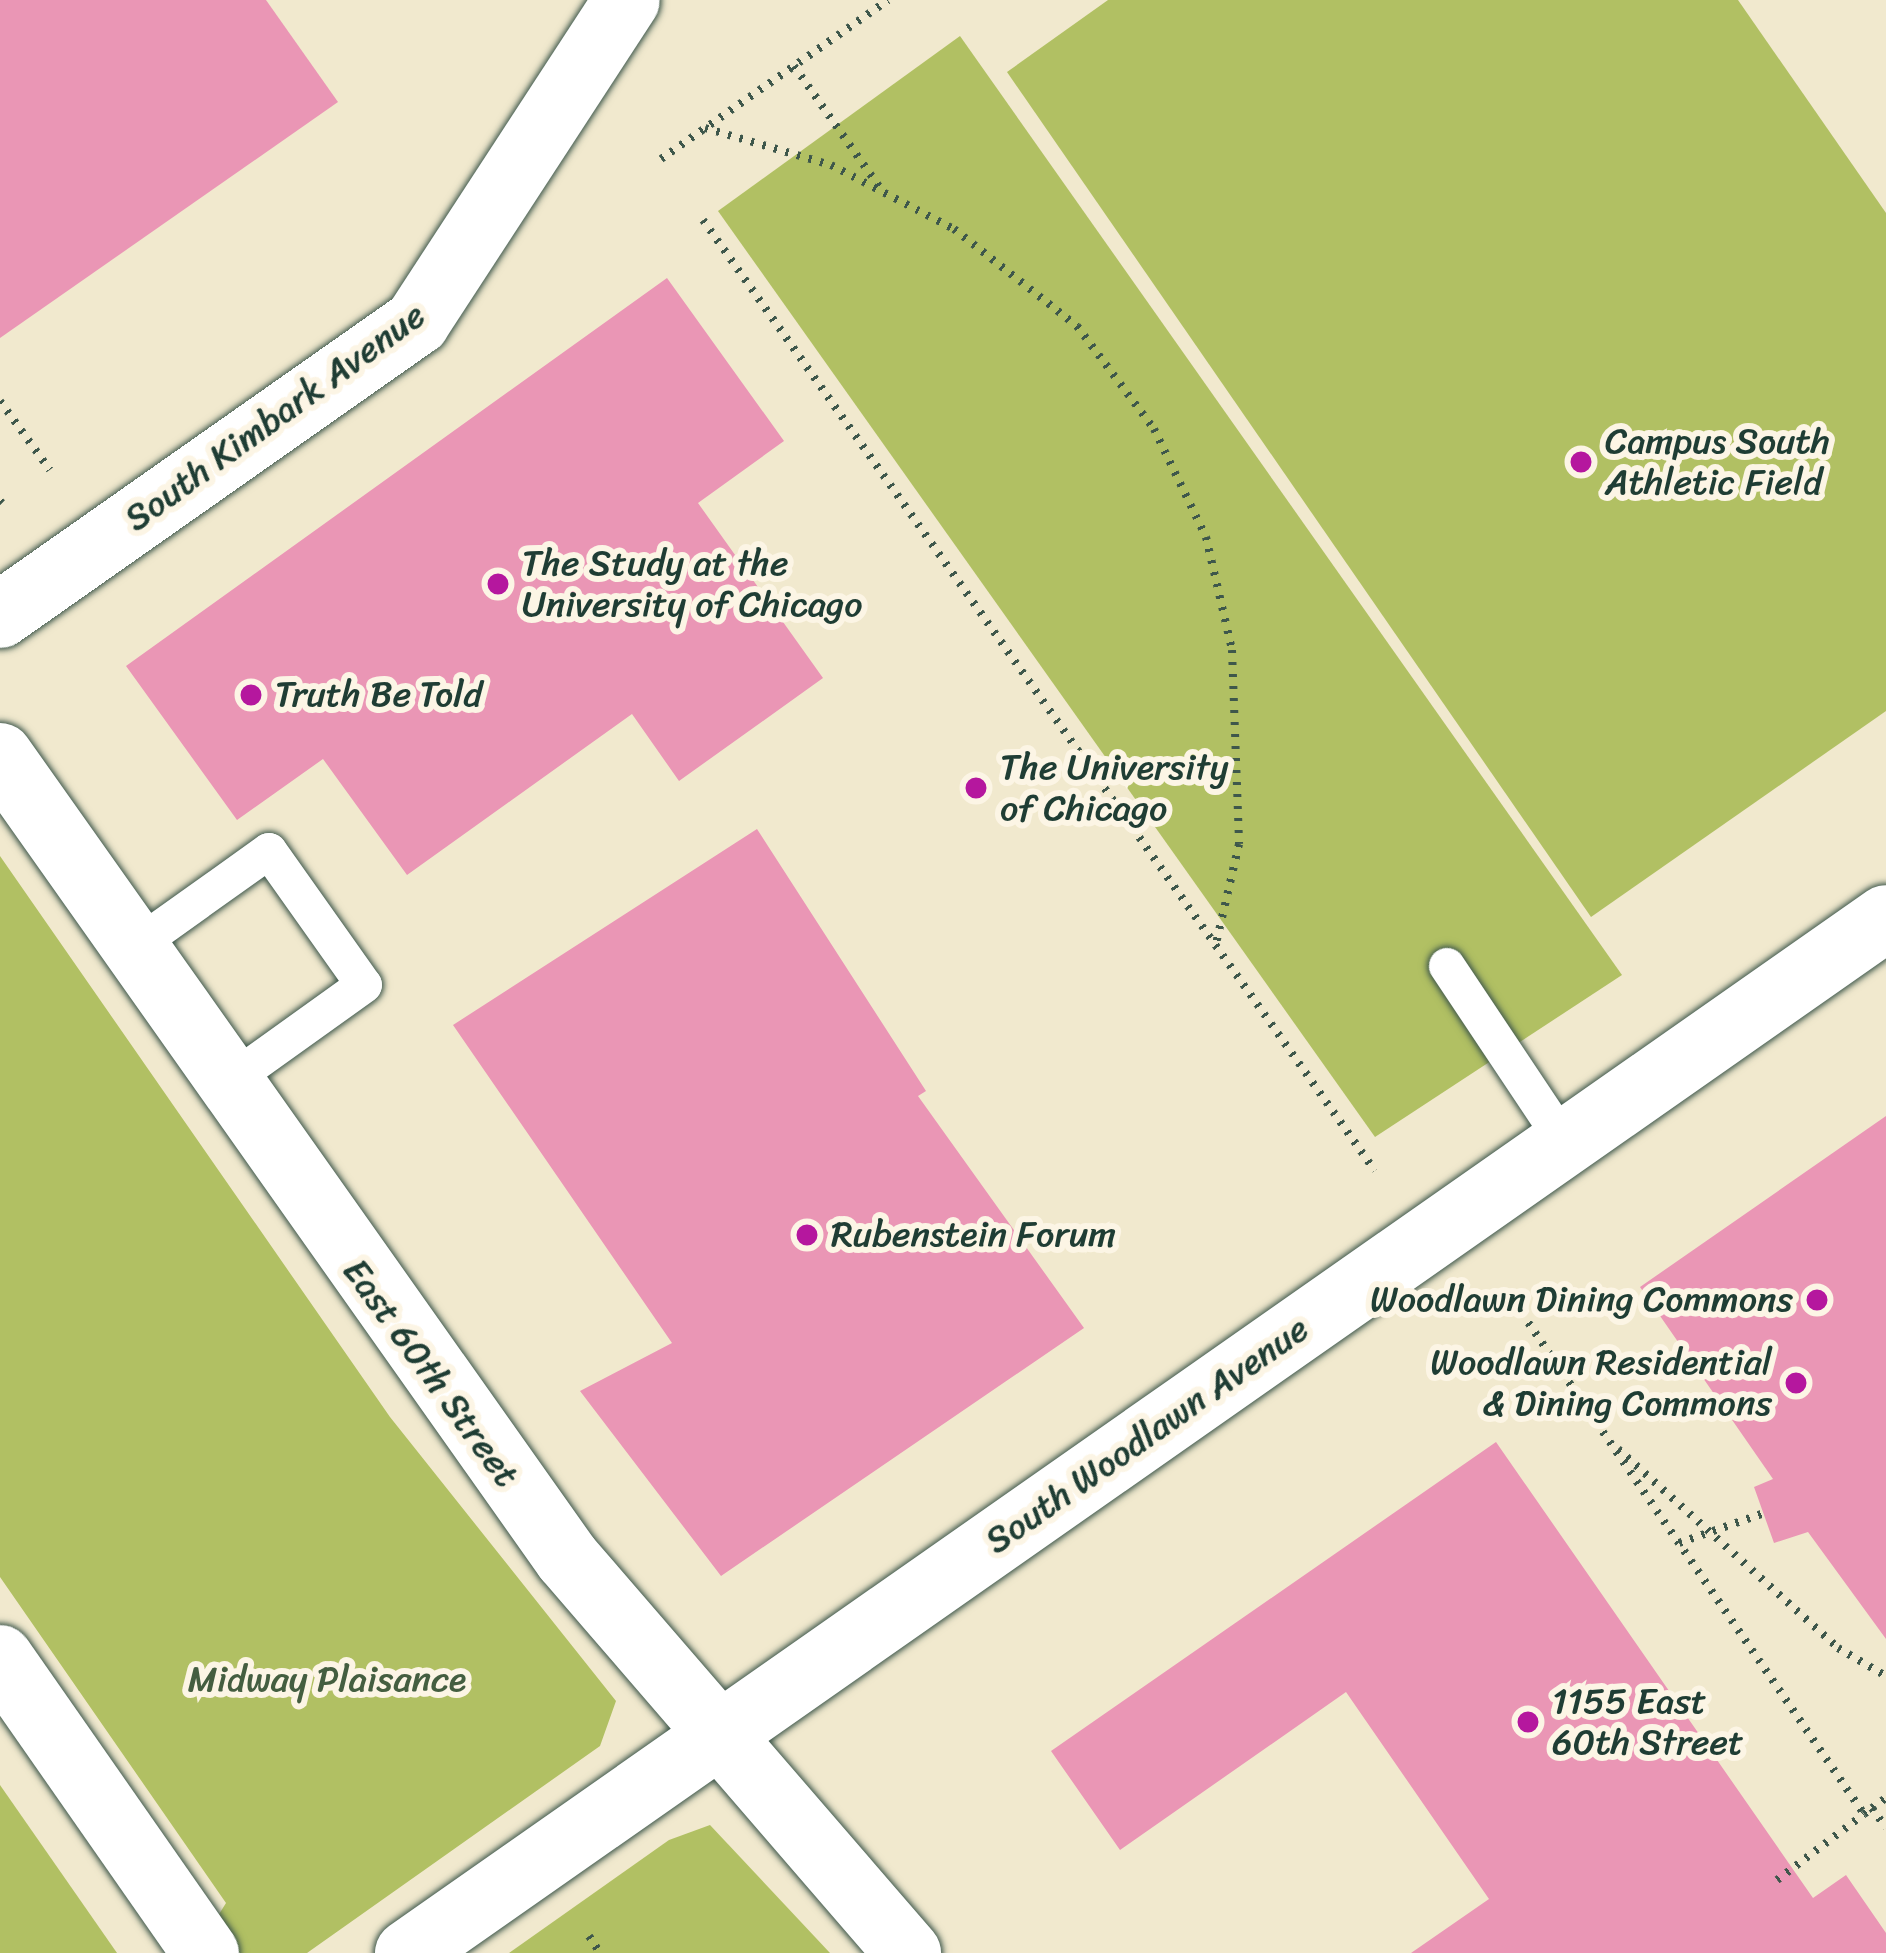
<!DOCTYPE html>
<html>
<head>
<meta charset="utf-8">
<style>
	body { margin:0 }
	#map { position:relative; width:1886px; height:1953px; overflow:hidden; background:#f1e9ce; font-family:Sriracha,sans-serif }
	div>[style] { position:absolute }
	.green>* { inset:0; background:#b1c063 }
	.building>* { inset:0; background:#ea96b5 }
	.path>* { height:8px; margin-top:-4px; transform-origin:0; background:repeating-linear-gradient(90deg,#3e574b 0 3px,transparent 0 12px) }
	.roads { filter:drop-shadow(0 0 3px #3e574b) drop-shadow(0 0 3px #3e574b) }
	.service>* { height:36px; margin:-18px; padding:0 18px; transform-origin:18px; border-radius:18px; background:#fff }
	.minor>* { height:66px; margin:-33px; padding:0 33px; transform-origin:33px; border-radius:33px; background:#fff }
	.tertiary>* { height:66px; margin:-33px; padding:0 33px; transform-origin:33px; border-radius:33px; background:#fff }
	.dots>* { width:33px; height:33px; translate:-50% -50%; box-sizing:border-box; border:6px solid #fcf5e5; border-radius:50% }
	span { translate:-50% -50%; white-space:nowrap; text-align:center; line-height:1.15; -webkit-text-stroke:12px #fcf5e5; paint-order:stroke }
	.street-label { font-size:36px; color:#1f3d34 }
	.poi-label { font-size:36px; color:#1f3d34 }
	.left { translate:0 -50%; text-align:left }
	.right { translate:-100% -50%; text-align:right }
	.park-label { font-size:36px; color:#445e40 }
</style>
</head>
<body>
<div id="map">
	<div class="green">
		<i style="clip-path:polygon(1108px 0,1738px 0,1886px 213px,1886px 711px,1591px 917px,1007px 72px)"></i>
		<i style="clip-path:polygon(960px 36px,1622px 975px,1375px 1137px,718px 211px)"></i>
		<i style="clip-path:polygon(0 856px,390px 1417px,616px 1701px,600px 1746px,307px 1953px,236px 1953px,213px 1924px,226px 1903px,0 1577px)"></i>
		<i style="clip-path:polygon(0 1785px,117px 1953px,0 1953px)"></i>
		<i style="clip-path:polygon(710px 1825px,830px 1953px,509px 1953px,669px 1840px)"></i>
	</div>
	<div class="building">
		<i style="clip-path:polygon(0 0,266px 0,338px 102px,0 338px)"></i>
		<i style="clip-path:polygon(667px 278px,784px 441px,698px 503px,823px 678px,679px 781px,632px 714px,407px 875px,323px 759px,237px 820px,126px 666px)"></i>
		<i style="clip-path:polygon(757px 829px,926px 1091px,918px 1096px,1084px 1328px,721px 1576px,580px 1391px,672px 1343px,453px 1025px)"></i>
		<i style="clip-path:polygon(1886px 1116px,1886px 1639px,1808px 1532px,1774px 1543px,1754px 1487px,1773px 1479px,1640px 1287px)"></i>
		<i style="clip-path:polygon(1496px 1442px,1813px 1898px,1846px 1875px,1886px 1933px,1886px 1953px,1411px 1953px,1489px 1899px,1346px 1692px,1120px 1850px,1051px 1751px)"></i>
	</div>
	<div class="path">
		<i style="left:794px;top:66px;width:154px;rotate:54.8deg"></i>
		<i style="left:705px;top:128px;width:131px;rotate:16.4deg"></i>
		<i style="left:831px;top:165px;width:139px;rotate:27.5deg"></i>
		<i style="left:954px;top:229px;width:157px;rotate:38.3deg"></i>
		<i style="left:1077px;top:326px;width:129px;rotate:53.2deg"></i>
		<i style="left:1154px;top:429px;width:120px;rotate:64.3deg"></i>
		<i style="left:1206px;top:537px;width:116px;rotate:77deg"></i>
		<i style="left:1232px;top:650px;width:194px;rotate:87.9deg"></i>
		<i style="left:1239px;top:844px;width:103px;rotate:103deg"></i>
		<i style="left:661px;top:159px;width:277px;rotate:-35deg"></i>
		<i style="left:703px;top:220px;width:1164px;rotate:54.75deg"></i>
		<i style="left:0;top:401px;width:85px;rotate:54.1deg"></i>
		<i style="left:0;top:501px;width:3px;rotate:45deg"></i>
		<i style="left:1508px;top:1293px;width:631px;rotate:55.66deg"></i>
		<i style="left:1864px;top:1814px;width:10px;rotate:-37deg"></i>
		<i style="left:1872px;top:1808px;width:24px;rotate:55deg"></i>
		<i style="left:1618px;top:1449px;width:297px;rotate:42.1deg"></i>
		<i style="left:1838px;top:1648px;width:56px;rotate:30.3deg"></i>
		<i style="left:1679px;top:1543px;width:90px;rotate:-19.4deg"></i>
		<i style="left:1872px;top:1808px;width:17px;rotate:-36deg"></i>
		<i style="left:1777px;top:1880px;width:109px;rotate:-37.2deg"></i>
		<i style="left:589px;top:1936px;width:20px;rotate:57deg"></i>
	</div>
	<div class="roads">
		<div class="service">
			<i style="left:133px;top:948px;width:167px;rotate:-35.5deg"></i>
			<i style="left:269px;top:851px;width:164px;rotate:54.7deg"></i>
			<i style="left:364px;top:985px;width:168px;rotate:144.4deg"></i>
			<i style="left:1447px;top:966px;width:213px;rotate:56.3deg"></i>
		</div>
		<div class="minor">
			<i style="left:0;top:615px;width:510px;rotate:-35.09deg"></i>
			<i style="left:417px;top:322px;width:384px;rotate:-56.9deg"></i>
			<i style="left:0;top:756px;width:982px;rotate:54.74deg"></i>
			<i style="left:567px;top:1558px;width:522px;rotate:49.2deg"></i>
		</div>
		<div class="tertiary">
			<i style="left:0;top:1658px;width:360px;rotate:55.1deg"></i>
			<i style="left:408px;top:1953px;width:1804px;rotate:-35deg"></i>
		</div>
	</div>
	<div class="dots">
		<i style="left:1581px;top:462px;background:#b5179e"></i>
		<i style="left:498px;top:584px;background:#b5179e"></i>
		<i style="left:251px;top:695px;background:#b5179e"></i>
		<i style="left:976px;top:788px;background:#b5179e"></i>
		<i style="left:807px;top:1235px;background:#b5179e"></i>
		<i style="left:1817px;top:1300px;background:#b5179e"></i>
		<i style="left:1796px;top:1383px;background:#b5179e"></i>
		<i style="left:1528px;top:1722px;background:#b5179e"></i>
	</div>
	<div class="street-label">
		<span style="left:275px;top:417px;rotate:-36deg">South Kimbark Avenue</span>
		<span style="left:431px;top:1373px;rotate:54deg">East 60th Street</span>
		<span style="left:1147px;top:1435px;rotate:-35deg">South Woodlawn Avenue</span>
	</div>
	<div class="poi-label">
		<span class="left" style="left:1605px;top:462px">Campus South<br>Athletic Field</span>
		<span class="left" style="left:522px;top:584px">The Study at the<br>University of Chicago</span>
		<span class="left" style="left:275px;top:695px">Truth Be Told</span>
		<span class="left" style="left:1000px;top:788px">The University<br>of Chicago</span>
		<span class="left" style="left:831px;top:1235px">Rubenstein Forum</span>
		<span class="right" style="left:1793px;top:1300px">Woodlawn Dining Commons</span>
		<span class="right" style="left:1772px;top:1383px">Woodlawn Residential<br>&amp; Dining Commons</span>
		<span class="left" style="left:1552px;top:1722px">1155 East<br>60th Street</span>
	</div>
	<div class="park-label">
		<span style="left:327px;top:1680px">Midway Plaisance</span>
	</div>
</div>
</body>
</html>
